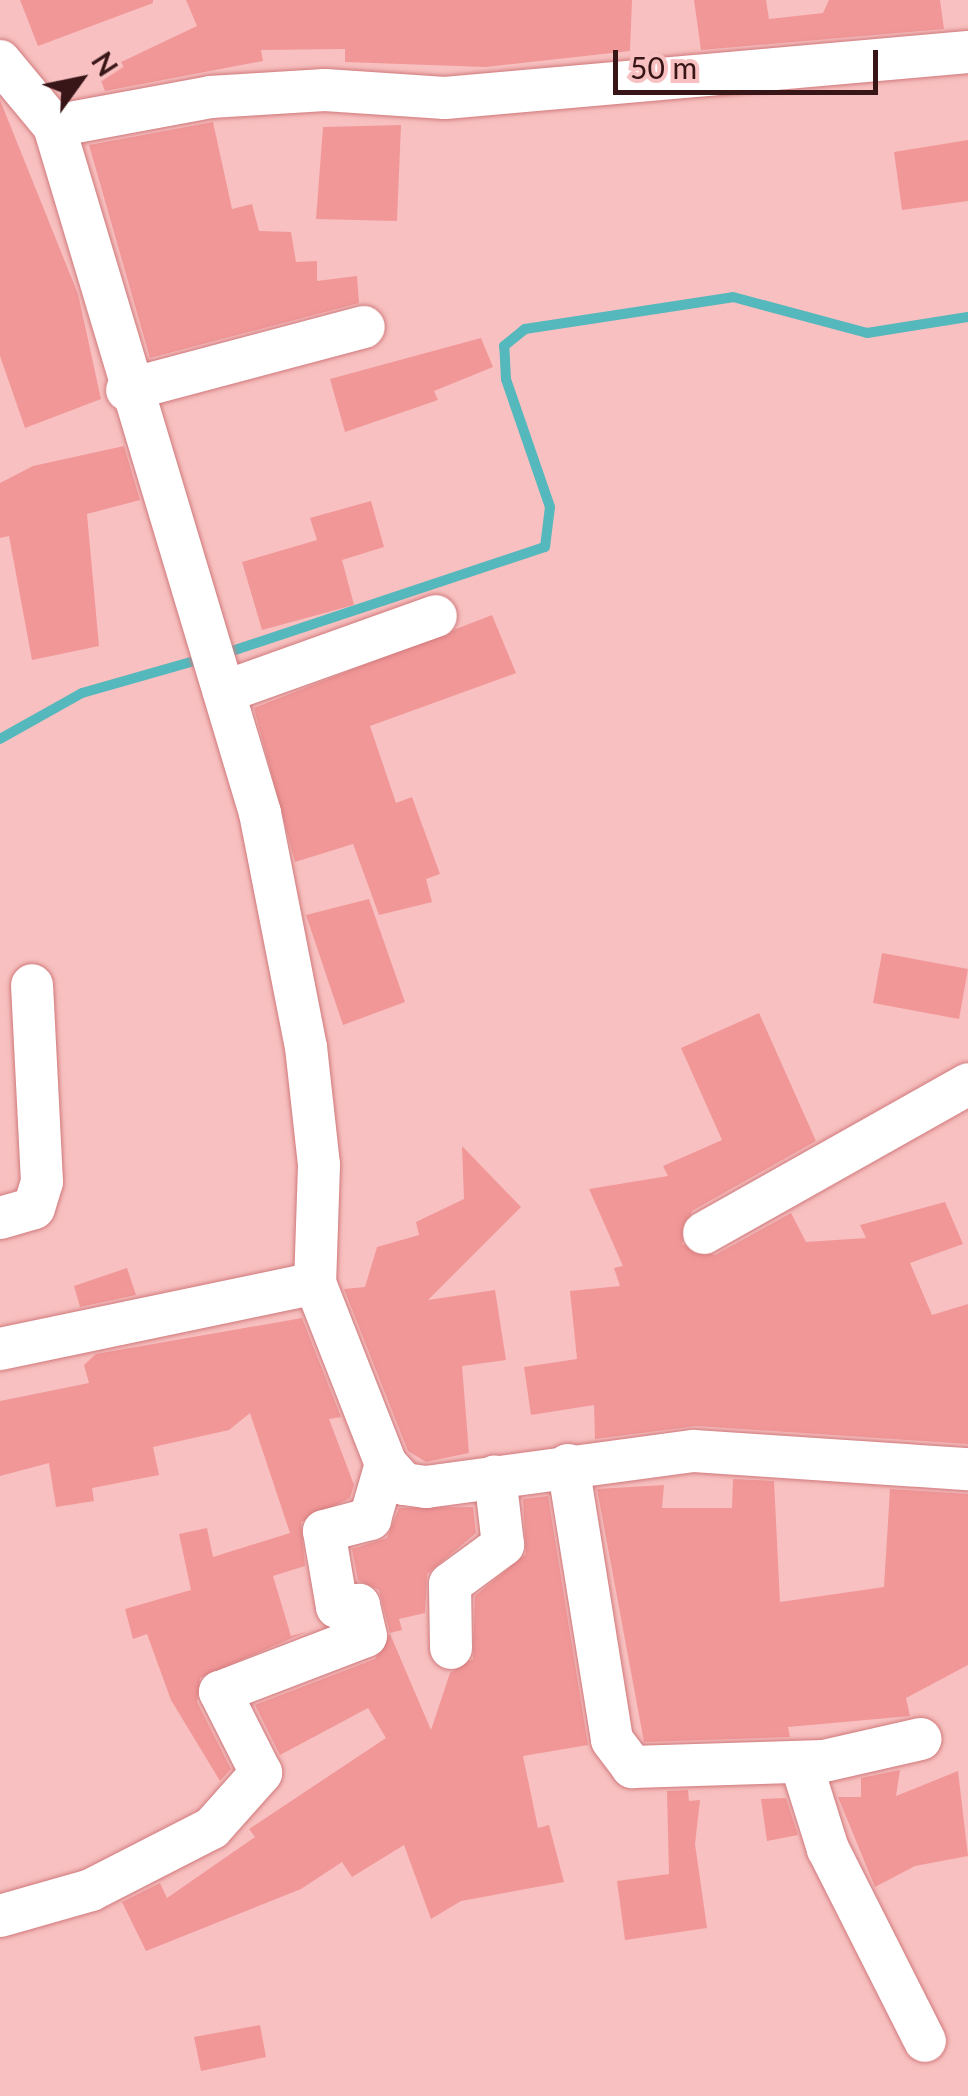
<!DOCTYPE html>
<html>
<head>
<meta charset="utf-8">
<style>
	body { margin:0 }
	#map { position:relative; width:968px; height:2096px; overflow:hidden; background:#f8c0c0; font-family:Lato,sans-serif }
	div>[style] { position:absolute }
	.stream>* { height:10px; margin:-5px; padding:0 5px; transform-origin:5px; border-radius:5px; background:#54b8bc }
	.building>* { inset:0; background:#f19798 }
	.roads { filter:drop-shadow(0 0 2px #d0797b) drop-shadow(0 0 2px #d0797b) }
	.street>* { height:42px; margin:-21px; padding:0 21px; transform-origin:21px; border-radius:21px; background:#fff }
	span { translate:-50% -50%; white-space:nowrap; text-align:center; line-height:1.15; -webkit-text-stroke:10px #f8c0c0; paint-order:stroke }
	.north { position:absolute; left:30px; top:30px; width:100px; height:100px; -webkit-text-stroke:8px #f8c0c0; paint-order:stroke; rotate:57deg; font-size:28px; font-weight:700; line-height:40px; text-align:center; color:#381617 }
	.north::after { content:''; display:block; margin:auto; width:35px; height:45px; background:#381617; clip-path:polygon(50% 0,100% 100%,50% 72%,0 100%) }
	.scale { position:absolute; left:613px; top:50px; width:265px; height:45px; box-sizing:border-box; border:5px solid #381617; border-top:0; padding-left:12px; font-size:30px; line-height:35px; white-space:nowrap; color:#381617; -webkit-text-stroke:8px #f8c0c0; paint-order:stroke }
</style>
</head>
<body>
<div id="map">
	<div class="stream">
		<i style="left:223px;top:654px;width:339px;rotate:-18.4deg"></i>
		<i style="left:545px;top:547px;width:40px;rotate:-82.9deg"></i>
		<i style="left:550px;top:507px;width:135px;rotate:-109deg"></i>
		<i style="left:506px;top:379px;width:33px;rotate:-93deg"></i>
		<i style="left:504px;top:346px;width:27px;rotate:-39deg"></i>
		<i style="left:525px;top:329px;width:210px;rotate:-8.7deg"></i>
		<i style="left:733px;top:297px;width:139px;rotate:15deg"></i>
		<i style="left:867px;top:333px;width:102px;rotate:-9deg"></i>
		<i style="left:0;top:739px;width:94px;rotate:-29.3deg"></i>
		<i style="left:82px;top:693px;width:124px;rotate:-15.9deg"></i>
	</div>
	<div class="building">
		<i style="clip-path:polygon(20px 0,153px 0,153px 3px,38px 46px)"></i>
		<i style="clip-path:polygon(186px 0,632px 0,630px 51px,485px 67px,345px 62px,345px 49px,261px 50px,263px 61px,105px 91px,98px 73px,197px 26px)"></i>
		<i style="clip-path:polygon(694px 0,766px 0,769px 19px,823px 13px,829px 0,940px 0,944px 29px,701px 50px)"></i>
		<i style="clip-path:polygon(0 100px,78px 294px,101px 399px,25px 428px,0 356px)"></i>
		<i style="clip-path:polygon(213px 122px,232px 209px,252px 204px,259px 231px,291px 232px,296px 262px,317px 261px,317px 281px,357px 276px,359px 303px,150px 358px,89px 145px)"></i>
		<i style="clip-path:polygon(401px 125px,397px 221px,316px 219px,323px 127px)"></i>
		<i style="clip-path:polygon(968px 140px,968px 201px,902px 210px,894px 152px)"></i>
		<i style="clip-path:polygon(481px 338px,493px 367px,434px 391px,438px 400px,345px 432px,330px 379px)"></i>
		<i style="clip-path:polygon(124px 446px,140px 500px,87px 514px,99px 646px,32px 660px,9px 536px,0 538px,0 483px,33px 466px)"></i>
		<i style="clip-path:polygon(371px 501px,384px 547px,342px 560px,354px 605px,262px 630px,242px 562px,317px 540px,310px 518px)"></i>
		<i style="clip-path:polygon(492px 615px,516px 673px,370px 726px,396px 803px,412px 797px,440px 874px,426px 879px,432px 902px,379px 915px,353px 844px,295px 862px,254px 708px)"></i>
		<i style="clip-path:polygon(369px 899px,405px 1002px,343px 1025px,306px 915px)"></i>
		<i style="clip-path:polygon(882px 953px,968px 969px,959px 1019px,873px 1003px)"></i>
		<i style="clip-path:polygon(759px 1013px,816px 1141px,692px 1211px,682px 1244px,715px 1255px,791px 1213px,806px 1242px,866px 1238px,860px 1225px,945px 1202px,963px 1244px,910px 1263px,932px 1315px,968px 1304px,968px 1444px,696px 1426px,595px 1439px,594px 1405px,531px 1415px,524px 1367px,577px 1359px,570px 1291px,620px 1286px,614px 1268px,623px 1266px,589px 1189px,668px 1176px,663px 1166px,722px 1140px,681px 1048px)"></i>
		<i style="clip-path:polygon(462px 1146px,521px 1207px,428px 1300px,495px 1290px,506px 1360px,462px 1366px,469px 1453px,426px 1462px,408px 1451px,344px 1289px,365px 1287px,377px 1247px,419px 1235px,416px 1222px,464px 1199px)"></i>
		<i style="clip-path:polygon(127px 1268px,136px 1295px,80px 1307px,74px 1286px)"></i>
		<i style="clip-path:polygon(302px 1318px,341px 1417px,329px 1419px,354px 1485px,350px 1498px,301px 1522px,305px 1566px,273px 1576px,291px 1636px,306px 1632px,200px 1678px,197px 1702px,231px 1769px,220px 1781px,171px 1700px,147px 1634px,133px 1639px,125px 1609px,191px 1590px,179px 1534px,207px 1528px,213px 1557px,290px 1533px,250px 1413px,229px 1430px,153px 1447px,159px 1475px,92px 1488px,94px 1501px,56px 1507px,49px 1463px,0 1476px,0 1401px,89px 1383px,84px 1365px,96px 1354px)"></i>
		<i style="clip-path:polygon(733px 1479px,774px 1481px,780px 1602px,884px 1587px,890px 1489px,968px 1494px,968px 1665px,906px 1698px,910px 1716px,788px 1727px,790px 1737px,644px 1742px,597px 1489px,664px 1485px,662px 1508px,732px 1508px)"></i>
		<i style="clip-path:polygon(548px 1496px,588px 1745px,523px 1756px,538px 1828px,549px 1825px,564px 1882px,461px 1901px,431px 1919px,404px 1845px,352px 1877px,342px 1862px,301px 1889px,146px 1951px,122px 1902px,160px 1883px,167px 1898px,255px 1837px,249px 1829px,386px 1738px,368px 1708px,280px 1755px,255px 1705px,375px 1659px,390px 1634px,431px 1730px,450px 1673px,473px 1659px,475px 1596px,526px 1554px,523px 1499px)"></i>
		<i style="clip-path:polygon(473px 1507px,476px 1533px,427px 1574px,425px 1613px,399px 1619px,402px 1630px,390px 1633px,379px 1590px,358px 1580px,352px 1549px,387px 1538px,399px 1508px)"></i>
		<i style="clip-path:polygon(900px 1770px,896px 1796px,958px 1771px,968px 1856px,915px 1866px,875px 1887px,838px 1797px,861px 1797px,861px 1778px)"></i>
		<i style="clip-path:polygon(688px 1790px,689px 1801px,700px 1800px,695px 1844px,707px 1928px,625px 1940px,617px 1881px,669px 1874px,667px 1791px)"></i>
		<i style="clip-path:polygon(786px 1798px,798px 1835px,767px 1841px,761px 1799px)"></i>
		<i style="clip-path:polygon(260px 2025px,266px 2057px,201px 2071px,194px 2037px)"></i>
	</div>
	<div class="roads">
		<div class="street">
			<i style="left:0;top:61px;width:85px;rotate:50.3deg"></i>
			<i style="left:54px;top:126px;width:717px;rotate:73.31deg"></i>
			<i style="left:260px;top:813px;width:238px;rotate:78.9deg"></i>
			<i style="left:306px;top:1047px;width:119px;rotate:83.7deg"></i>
			<i style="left:319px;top:1165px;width:118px;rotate:91.9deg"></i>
			<i style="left:315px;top:1283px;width:194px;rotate:68.6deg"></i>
			<i style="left:386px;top:1464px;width:27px;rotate:48deg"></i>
			<i style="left:404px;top:1484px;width:22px;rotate:8deg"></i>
			<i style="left:426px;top:1487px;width:270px;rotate:-7.7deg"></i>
			<i style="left:694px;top:1451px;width:275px;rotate:3.8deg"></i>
			<i style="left:54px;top:126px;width:159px;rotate:-10.5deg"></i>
			<i style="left:210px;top:97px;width:115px;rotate:-3.5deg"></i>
			<i style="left:325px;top:90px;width:120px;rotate:3.8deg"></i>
			<i style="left:445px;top:98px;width:525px;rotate:-5.03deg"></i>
			<i style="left:127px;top:390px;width:245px;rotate:-14.9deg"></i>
			<i style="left:224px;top:692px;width:225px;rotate:-19.7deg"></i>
			<i style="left:0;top:1218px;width:35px;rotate:-16deg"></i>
			<i style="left:34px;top:1208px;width:27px;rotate:-73deg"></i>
			<i style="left:42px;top:1182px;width:197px;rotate:-92.9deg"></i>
			<i style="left:704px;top:1233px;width:303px;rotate:-29.4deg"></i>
			<i style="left:0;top:1349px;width:322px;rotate:-11.8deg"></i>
			<i style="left:568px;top:1465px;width:278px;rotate:80.9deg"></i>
			<i style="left:612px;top:1740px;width:34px;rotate:53deg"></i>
			<i style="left:632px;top:1767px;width:192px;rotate:-1.8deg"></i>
			<i style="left:824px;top:1761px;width:99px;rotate:-12.8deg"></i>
			<i style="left:451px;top:1648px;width:64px;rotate:-90.9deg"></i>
			<i style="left:450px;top:1584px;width:66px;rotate:-36.3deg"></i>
			<i style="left:503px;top:1545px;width:69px;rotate:-96.6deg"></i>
			<i style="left:801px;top:1763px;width:90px;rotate:72.6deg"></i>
			<i style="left:828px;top:1849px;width:215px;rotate:63.2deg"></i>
			<i style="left:0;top:1916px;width:95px;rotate:-15.9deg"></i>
			<i style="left:91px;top:1890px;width:136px;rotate:-27.1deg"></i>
			<i style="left:212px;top:1828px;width:74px;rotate:-48.3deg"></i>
			<i style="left:261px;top:1773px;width:91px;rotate:-116.8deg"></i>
			<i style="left:220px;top:1692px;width:156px;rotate:-21deg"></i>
			<i style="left:366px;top:1636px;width:32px;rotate:-103deg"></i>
			<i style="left:359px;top:1605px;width:22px;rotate:175deg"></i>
			<i style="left:337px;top:1607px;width:77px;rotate:-99.7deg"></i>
			<i style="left:324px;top:1531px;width:48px;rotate:-14.6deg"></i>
			<i style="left:370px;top:1519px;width:57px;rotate:-73.8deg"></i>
		</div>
	</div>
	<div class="north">N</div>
	<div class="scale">50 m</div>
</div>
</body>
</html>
